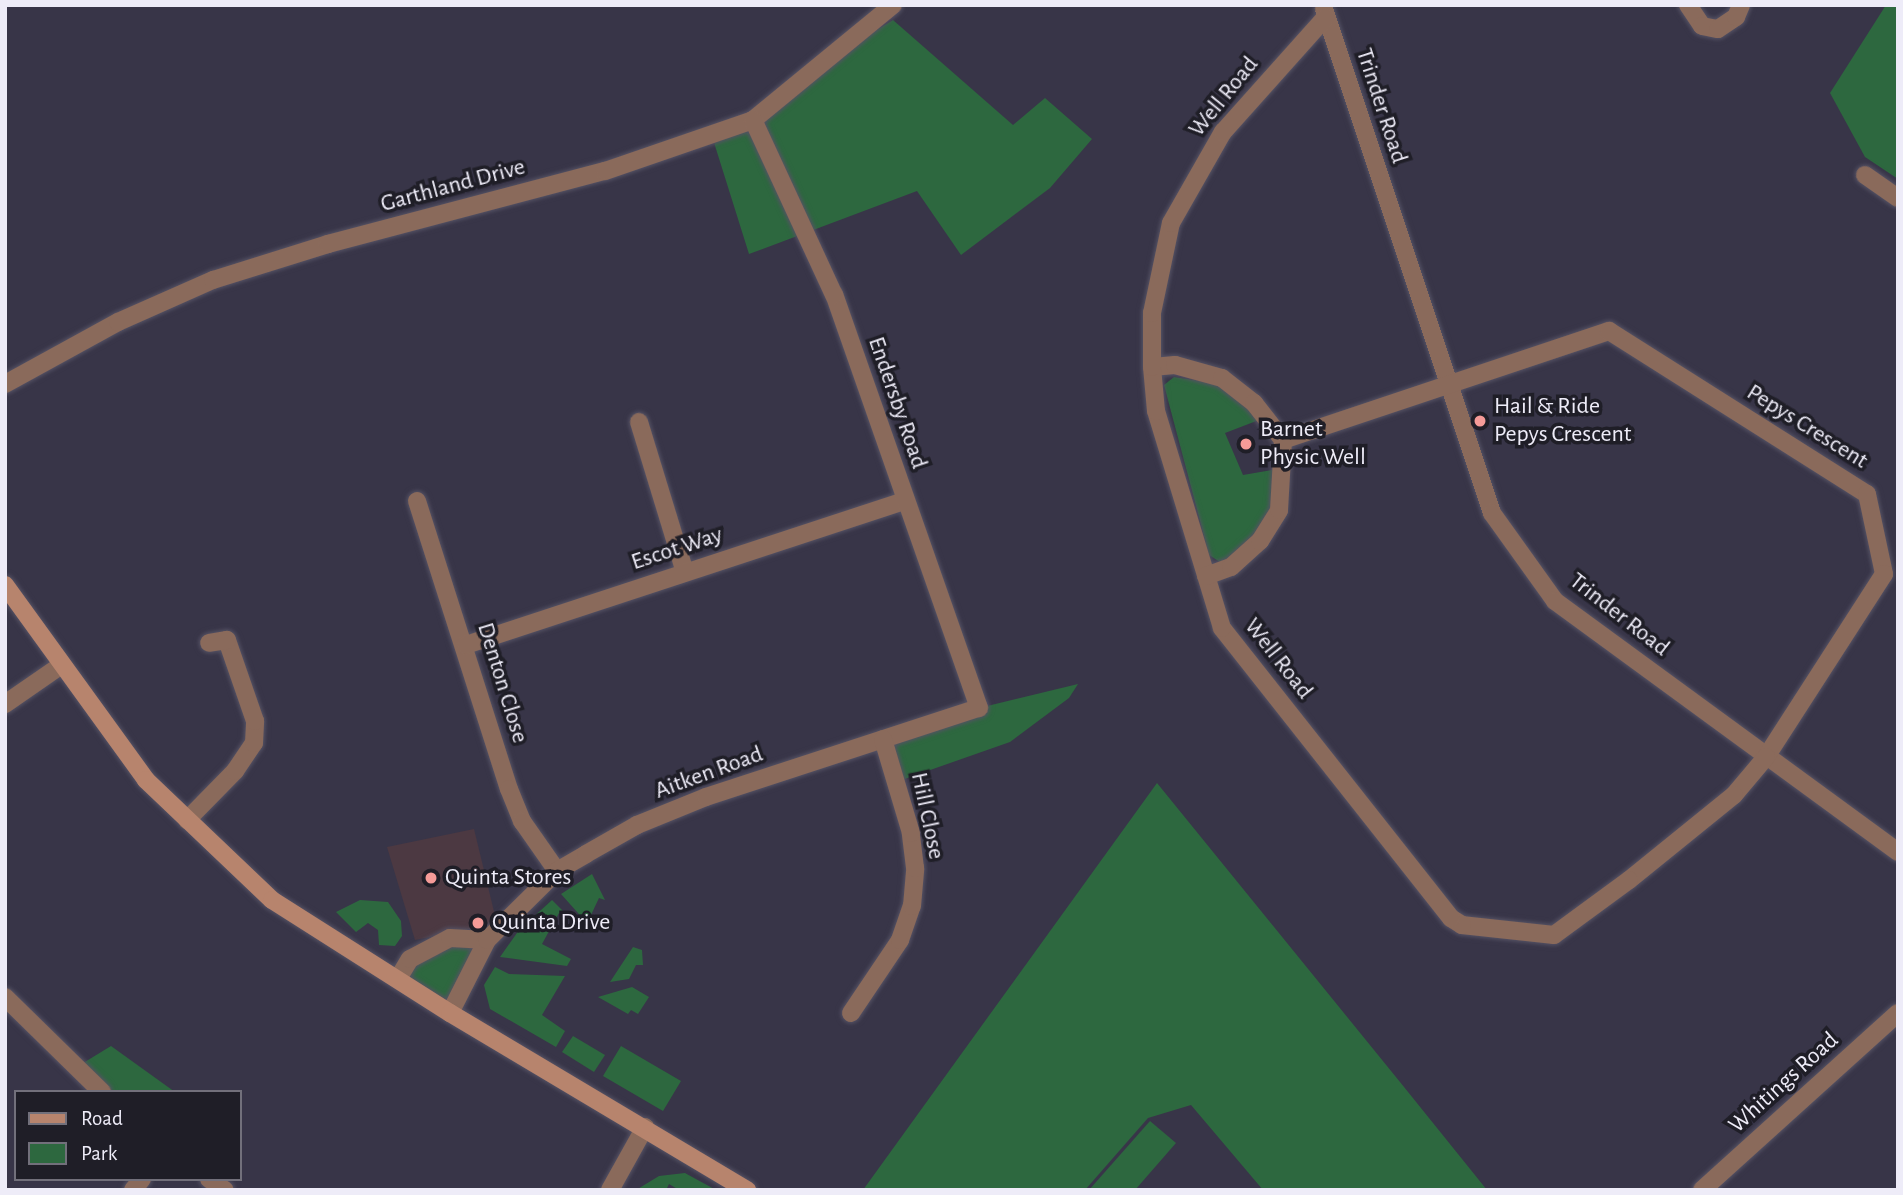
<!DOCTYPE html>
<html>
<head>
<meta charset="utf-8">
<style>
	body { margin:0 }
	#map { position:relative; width:1903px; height:1195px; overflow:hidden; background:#383548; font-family:"Alegreya Sans",sans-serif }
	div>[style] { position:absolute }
	.commercial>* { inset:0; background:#4c3942 }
	.green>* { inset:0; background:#2d683f }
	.roads { filter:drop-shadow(0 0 2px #555264) drop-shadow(0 0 2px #555264) }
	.street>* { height:18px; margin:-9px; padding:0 9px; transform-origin:9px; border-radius:9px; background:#8a6a5b }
	.secondary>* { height:18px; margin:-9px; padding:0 9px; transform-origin:9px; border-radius:9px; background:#b7846d }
	.dots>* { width:19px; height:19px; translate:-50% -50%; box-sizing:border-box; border:4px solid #1f1e27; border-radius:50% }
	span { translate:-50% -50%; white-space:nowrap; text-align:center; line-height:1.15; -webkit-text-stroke:7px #1f1e27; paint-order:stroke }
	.street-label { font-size:24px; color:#eeecf8 }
	.poi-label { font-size:24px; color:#eeecf8 }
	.left { translate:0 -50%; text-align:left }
	.frame { position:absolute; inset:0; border:7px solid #eeecf8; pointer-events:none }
	.legend { position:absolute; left:14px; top:1090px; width:228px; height:91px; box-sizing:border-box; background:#1f1e27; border:2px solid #72707b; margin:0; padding:9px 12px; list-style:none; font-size:21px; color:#eeecf8 }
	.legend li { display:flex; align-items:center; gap:14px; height:35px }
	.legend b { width:35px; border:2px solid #72707b }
</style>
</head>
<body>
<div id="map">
	<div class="commercial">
		<i style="clip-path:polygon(474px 829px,497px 924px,415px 940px,387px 847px)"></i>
	</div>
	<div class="green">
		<i style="clip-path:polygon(1886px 5px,1898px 5px,1898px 179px,1865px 157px,1830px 93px)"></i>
		<i style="clip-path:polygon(893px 20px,1013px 125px,1045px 98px,1092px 139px,1050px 188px,961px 255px,917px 191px,749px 254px,711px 133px,752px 120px,818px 66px)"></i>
		<i style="clip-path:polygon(1174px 377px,1220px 384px,1249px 406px,1259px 420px,1225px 433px,1243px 475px,1277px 469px,1274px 500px,1261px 528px,1242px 551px,1220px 562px,1209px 555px,1164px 385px)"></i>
		<i style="clip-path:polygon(1078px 684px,1069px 698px,1010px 742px,896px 782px,883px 739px,979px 708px)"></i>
		<i style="clip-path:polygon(1157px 783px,1400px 1082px,1487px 1190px,1263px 1190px,1191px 1105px,1148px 1118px,1085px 1190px,863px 1190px)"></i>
		<i style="clip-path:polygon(592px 874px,605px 900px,599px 898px,591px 915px,599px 922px,594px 931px,561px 894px)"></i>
		<i style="clip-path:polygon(360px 900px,388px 902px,401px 921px,402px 936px,395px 946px,379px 945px,378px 930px,368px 923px,356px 932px,336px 912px)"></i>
		<i style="clip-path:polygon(552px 900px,578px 926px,559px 913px,542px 944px,571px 959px,567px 966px,500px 957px,519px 930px)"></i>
		<i style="clip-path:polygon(450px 938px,487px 940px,452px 1009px,399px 977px)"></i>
		<i style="clip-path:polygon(633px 947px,642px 950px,643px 965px,636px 965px,629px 979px,610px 982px)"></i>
		<i style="clip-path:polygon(495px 967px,509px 974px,565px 976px,542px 1015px,565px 1031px,556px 1047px,490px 1009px,484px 985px)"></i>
		<i style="clip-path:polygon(632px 987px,649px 997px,638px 1014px,631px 1010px,628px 1014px,598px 997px)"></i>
		<i style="clip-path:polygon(573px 1036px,605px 1055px,594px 1072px,562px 1052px)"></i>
		<i style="clip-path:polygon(111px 1046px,175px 1092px,102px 1092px,75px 1068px)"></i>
		<i style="clip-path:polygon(621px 1046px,681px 1081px,663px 1111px,603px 1076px)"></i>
		<i style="clip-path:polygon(1150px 1121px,1176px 1143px,1135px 1190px,1089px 1190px)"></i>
		<i style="clip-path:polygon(685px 1173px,716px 1190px,679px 1190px,669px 1184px,666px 1190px,636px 1190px,659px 1176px)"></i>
	</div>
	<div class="roads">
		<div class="street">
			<i style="left:1688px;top:5px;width:25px;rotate:56deg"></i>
			<i style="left:1702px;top:26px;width:16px;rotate:11deg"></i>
			<i style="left:1718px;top:29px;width:22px;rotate:-34deg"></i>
			<i style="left:1736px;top:17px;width:13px;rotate:-67deg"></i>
			<i style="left:1324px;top:9px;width:531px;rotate:71.57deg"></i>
			<i style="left:1492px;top:513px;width:108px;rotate:54.4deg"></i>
			<i style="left:1555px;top:601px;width:425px;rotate:36.2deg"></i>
			<i style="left:1865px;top:175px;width:40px;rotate:34.9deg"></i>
			<i style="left:1152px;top:367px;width:23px;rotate:-5deg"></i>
			<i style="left:1175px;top:365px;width:49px;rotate:15.5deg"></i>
			<i style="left:1222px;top:378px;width:41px;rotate:38deg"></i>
			<i style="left:1254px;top:403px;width:47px;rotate:51.9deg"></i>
			<i style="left:1283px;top:440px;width:344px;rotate:-18.5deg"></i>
			<i style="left:1609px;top:331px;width:305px;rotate:32.3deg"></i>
			<i style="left:1867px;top:494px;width:82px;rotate:78deg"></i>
			<i style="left:1884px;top:574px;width:218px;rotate:122.8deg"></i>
			<i style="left:1766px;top:757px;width:50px;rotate:130.1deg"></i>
			<i style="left:1734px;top:795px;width:135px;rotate:141deg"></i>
			<i style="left:1629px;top:880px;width:93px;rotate:143.7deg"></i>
			<i style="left:1554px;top:935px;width:93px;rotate:-173.8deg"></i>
			<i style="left:1462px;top:925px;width:13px;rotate:-148deg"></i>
			<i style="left:1451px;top:918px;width:370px;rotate:-128.3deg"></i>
			<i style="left:1222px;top:628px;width:227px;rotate:-106.9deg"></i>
			<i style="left:1156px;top:411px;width:44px;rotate:-95.2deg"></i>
			<i style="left:1152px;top:367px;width:54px;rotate:-90deg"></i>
			<i style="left:1152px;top:313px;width:92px;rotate:-78.1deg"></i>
			<i style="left:1171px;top:223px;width:105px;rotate:-60.3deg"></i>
			<i style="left:1223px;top:132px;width:154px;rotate:-48.2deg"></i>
			<i style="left:5px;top:384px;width:129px;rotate:-28.8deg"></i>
			<i style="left:118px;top:322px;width:104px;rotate:-23.9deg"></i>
			<i style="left:213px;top:280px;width:121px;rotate:-17.4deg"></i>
			<i style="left:328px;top:244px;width:286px;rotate:-14.8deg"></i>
			<i style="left:605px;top:171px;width:157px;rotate:-19deg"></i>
			<i style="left:753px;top:120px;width:181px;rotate:-39.4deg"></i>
			<i style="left:639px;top:422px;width:157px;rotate:73deg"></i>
			<i style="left:417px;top:501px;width:302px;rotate:72.3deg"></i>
			<i style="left:509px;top:789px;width:35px;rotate:68deg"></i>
			<i style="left:522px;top:821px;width:61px;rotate:55deg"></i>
			<i style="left:1206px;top:576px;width:27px;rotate:-20deg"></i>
			<i style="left:1231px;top:567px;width:39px;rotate:-42deg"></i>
			<i style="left:1260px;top:541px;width:36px;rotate:-58deg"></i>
			<i style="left:1279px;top:510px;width:70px;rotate:-86.7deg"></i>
			<i style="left:466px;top:645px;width:461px;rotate:-18.2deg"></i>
			<i style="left:5px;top:704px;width:67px;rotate:-34.6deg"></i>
			<i style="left:187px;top:820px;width:69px;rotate:-45.6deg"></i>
			<i style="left:235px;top:771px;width:34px;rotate:-56deg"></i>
			<i style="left:254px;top:743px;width:22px;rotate:-87deg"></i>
			<i style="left:255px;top:721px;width:86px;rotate:-109.1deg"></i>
			<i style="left:227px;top:640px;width:18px;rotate:171deg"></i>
			<i style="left:399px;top:977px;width:21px;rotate:-59deg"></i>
			<i style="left:410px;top:959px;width:45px;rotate:-27.7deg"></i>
			<i style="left:450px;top:938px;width:37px;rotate:3deg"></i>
			<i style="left:5px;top:997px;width:136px;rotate:44.4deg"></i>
			<i style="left:450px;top:1013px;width:82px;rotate:-63.1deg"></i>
			<i style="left:487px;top:940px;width:98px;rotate:-44.6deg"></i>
			<i style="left:557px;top:871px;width:34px;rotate:-30deg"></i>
			<i style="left:586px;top:854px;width:59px;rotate:-29.6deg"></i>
			<i style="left:637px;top:825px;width:74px;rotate:-22.1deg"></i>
			<i style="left:706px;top:797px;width:287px;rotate:-18.1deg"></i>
			<i style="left:979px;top:708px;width:438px;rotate:-109.3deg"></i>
			<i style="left:834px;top:295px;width:193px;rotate:-114.8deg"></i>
			<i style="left:851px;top:1013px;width:88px;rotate:-56.1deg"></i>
			<i style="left:900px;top:940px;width:36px;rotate:-71deg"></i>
			<i style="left:912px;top:906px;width:38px;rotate:-85deg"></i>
			<i style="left:915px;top:868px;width:35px;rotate:-97deg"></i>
			<i style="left:911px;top:833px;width:98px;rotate:-106.6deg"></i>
			<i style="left:209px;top:1179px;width:19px;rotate:35deg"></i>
			<i style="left:133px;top:1190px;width:14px;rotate:-51deg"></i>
			<i style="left:610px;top:1190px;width:72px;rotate:-60.9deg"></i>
			<i style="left:1702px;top:1190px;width:264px;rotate:-42.1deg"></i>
		</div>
		<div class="secondary">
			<i style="left:5px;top:585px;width:241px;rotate:54.1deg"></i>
			<i style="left:146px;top:780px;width:174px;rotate:43.6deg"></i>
			<i style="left:272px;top:900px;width:211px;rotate:32.4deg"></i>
			<i style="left:450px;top:1013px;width:346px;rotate:30.8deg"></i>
		</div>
	</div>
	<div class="dots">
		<i style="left:1480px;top:421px;background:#f59b98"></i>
		<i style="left:1246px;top:444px;background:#f59b98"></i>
		<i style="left:431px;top:878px;background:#f59b98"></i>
		<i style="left:478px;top:923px;background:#f59b98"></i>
	</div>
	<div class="street-label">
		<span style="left:1224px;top:97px;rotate:-51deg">Well Road</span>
		<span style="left:1381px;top:106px;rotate:72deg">Trinder Road</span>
		<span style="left:453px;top:186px;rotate:-15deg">Garthland Drive</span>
		<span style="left:897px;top:403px;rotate:71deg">Endersby Road</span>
		<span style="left:1807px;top:427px;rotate:32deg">Pepys Crescent</span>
		<span style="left:677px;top:549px;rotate:-18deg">Escot Way</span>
		<span style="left:1619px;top:615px;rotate:38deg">Trinder Road</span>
		<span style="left:1278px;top:659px;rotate:52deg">Well Road</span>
		<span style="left:502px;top:683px;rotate:73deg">Denton Close</span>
		<span style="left:709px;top:773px;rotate:-20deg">Aitken Road</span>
		<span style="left:927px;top:816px;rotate:78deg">Hill Close</span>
		<span style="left:1784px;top:1083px;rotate:-42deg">Whitings Road</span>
	</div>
	<div class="poi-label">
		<span class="left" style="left:1494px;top:421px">Hail &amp; Ride<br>Pepys Crescent</span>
		<span class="left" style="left:1260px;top:444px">Barnet<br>Physic Well</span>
		<span class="left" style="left:445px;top:878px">Quinta Stores</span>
		<span class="left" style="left:492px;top:923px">Quinta Drive</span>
	</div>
	<div class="frame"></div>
	<ul class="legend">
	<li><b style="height:9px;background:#b7846d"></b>Road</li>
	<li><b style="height:19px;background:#2d683f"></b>Park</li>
	</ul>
</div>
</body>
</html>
